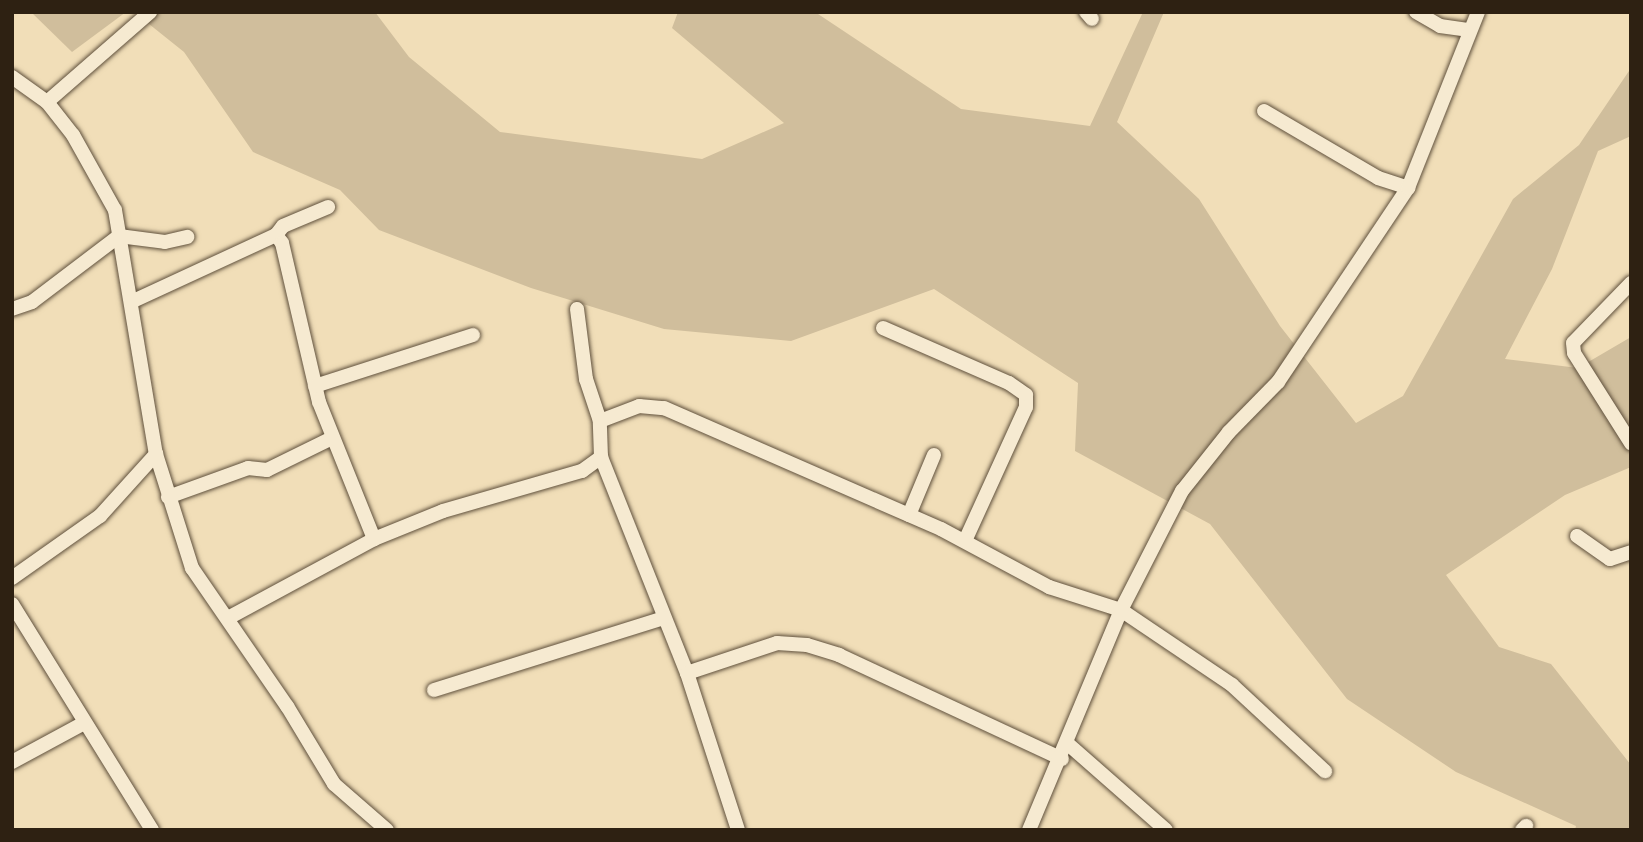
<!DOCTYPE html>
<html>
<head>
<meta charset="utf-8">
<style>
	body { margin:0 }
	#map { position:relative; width:1643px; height:842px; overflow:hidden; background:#f1deb8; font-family:Vollkorn,serif }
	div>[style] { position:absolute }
	.green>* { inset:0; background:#d0be9c }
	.roads { filter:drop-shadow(0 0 2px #5f503c) drop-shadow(0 0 2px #5f503c) }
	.minor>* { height:14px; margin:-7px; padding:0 7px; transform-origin:7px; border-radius:7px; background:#f6ead1 }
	span { translate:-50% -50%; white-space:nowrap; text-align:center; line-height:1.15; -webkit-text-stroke:6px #f6ead1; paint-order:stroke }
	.frame { position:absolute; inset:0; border:14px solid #2e2112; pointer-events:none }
</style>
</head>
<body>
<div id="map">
	<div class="green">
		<i style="clip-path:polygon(31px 12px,126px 12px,72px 52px)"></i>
		<i style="clip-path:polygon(134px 12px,375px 12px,409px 57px,500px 132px,702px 159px,784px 123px,672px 28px,678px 12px,815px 12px,961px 109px,1090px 126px,1143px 12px,1164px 12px,1117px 122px,1199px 199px,1280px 326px,1356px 423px,1403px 396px,1513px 199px,1579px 145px,1631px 68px,1631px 136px,1598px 151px,1552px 269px,1505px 359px,1578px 368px,1631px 337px,1631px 467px,1565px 495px,1446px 575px,1499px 647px,1551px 664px,1631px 765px,1631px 830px,1575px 830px,1576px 826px,1456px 772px,1347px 699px,1210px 524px,1075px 451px,1078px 383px,934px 289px,791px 341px,664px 329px,531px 288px,379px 230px,340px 190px,253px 152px,184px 52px)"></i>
	</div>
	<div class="roads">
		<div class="minor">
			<i style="left:1086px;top:12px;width:9px;rotate:49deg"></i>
			<i style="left:1416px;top:12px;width:28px;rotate:30deg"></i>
			<i style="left:1440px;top:26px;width:28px;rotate:8deg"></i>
			<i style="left:12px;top:77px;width:43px;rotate:35.5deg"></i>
			<i style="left:47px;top:102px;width:42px;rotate:51.8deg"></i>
			<i style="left:73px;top:135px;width:86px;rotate:60.8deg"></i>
			<i style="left:115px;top:210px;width:247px;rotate:80.5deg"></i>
			<i style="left:156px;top:454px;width:120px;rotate:72.5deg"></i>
			<i style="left:192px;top:568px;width:168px;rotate:55.5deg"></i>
			<i style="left:287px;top:706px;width:91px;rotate:58.9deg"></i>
			<i style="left:334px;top:784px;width:70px;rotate:41deg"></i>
			<i style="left:47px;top:102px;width:137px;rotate:-41.1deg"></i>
			<i style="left:1264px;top:111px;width:132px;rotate:30.4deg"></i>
			<i style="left:1378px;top:178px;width:32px;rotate:18deg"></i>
			<i style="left:276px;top:235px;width:11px;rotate:-52deg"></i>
			<i style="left:283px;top:226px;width:49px;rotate:-22.9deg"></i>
			<i style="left:1631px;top:283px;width:83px;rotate:134deg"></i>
			<i style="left:1573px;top:343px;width:10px;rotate:84deg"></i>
			<i style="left:1574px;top:353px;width:107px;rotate:57.7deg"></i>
			<i style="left:131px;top:302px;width:160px;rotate:-24.8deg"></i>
			<i style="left:276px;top:235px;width:10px;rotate:53deg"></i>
			<i style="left:282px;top:243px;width:163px;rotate:76.9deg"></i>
			<i style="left:319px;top:402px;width:148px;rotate:68.1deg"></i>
			<i style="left:12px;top:309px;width:21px;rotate:-19deg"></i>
			<i style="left:32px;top:302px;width:109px;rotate:-37.2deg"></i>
			<i style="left:119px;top:236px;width:46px;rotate:7.4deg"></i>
			<i style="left:165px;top:242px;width:23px;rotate:-13deg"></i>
			<i style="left:577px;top:309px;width:71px;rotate:82.7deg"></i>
			<i style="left:586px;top:379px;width:44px;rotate:71.6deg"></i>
			<i style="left:883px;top:328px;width:137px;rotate:23.6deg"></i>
			<i style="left:1009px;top:383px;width:21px;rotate:35deg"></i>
			<i style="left:1026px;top:395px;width:12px;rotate:90deg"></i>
			<i style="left:1026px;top:407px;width:147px;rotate:114.5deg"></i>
			<i style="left:315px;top:386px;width:166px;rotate:-17.9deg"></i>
			<i style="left:601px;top:457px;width:232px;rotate:68.3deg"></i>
			<i style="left:687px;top:673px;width:165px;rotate:72deg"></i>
			<i style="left:168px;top:497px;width:85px;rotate:-19.9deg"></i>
			<i style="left:248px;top:468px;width:19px;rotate:6deg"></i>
			<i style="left:267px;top:470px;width:72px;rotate:-26.2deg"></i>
			<i style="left:909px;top:515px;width:65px;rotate:-67.4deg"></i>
			<i style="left:1577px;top:536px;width:40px;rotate:34.9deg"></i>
			<i style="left:1610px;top:559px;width:22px;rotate:-18deg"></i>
			<i style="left:12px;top:578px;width:108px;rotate:-35.2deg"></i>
			<i style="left:100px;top:516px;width:84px;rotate:-47.9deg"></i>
			<i style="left:12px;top:604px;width:266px;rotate:58.2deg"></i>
			<i style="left:228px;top:618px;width:166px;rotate:-28.4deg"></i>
			<i style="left:374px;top:539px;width:74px;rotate:-22.1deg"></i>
			<i style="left:443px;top:511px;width:145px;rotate:-16.1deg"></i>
			<i style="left:582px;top:471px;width:24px;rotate:-36deg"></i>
			<i style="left:601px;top:457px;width:36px;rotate:-92deg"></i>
			<i style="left:600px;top:421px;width:42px;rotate:-21deg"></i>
			<i style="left:639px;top:406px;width:25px;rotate:5deg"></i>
			<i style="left:664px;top:408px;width:302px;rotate:23.6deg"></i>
			<i style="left:941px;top:529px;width:123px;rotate:28.2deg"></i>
			<i style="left:1049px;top:587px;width:76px;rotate:17.7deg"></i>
			<i style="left:1121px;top:610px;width:134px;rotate:34deg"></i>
			<i style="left:1232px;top:685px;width:127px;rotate:42.8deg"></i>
			<i style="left:687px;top:673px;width:95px;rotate:-18.4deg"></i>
			<i style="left:777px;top:643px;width:30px;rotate:4deg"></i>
			<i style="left:807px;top:645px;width:34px;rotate:17deg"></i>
			<i style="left:839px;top:655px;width:246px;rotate:25deg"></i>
			<i style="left:434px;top:690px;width:241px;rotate:-17.4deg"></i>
			<i style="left:1068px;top:744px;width:130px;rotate:41.3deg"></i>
			<i style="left:12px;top:762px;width:82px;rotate:-28.4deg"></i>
			<i style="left:1029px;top:830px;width:238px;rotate:-67.3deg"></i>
			<i style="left:1121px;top:610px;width:134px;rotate:-62.9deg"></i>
			<i style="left:1182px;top:491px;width:75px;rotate:-51.5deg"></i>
			<i style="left:1229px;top:432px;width:70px;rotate:-45.6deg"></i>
			<i style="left:1278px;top:382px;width:234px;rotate:-56.2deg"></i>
			<i style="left:1408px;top:188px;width:189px;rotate:-68.3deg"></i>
			<i style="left:1522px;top:830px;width:6px;rotate:-45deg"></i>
		</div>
	</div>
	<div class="frame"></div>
</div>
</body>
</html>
